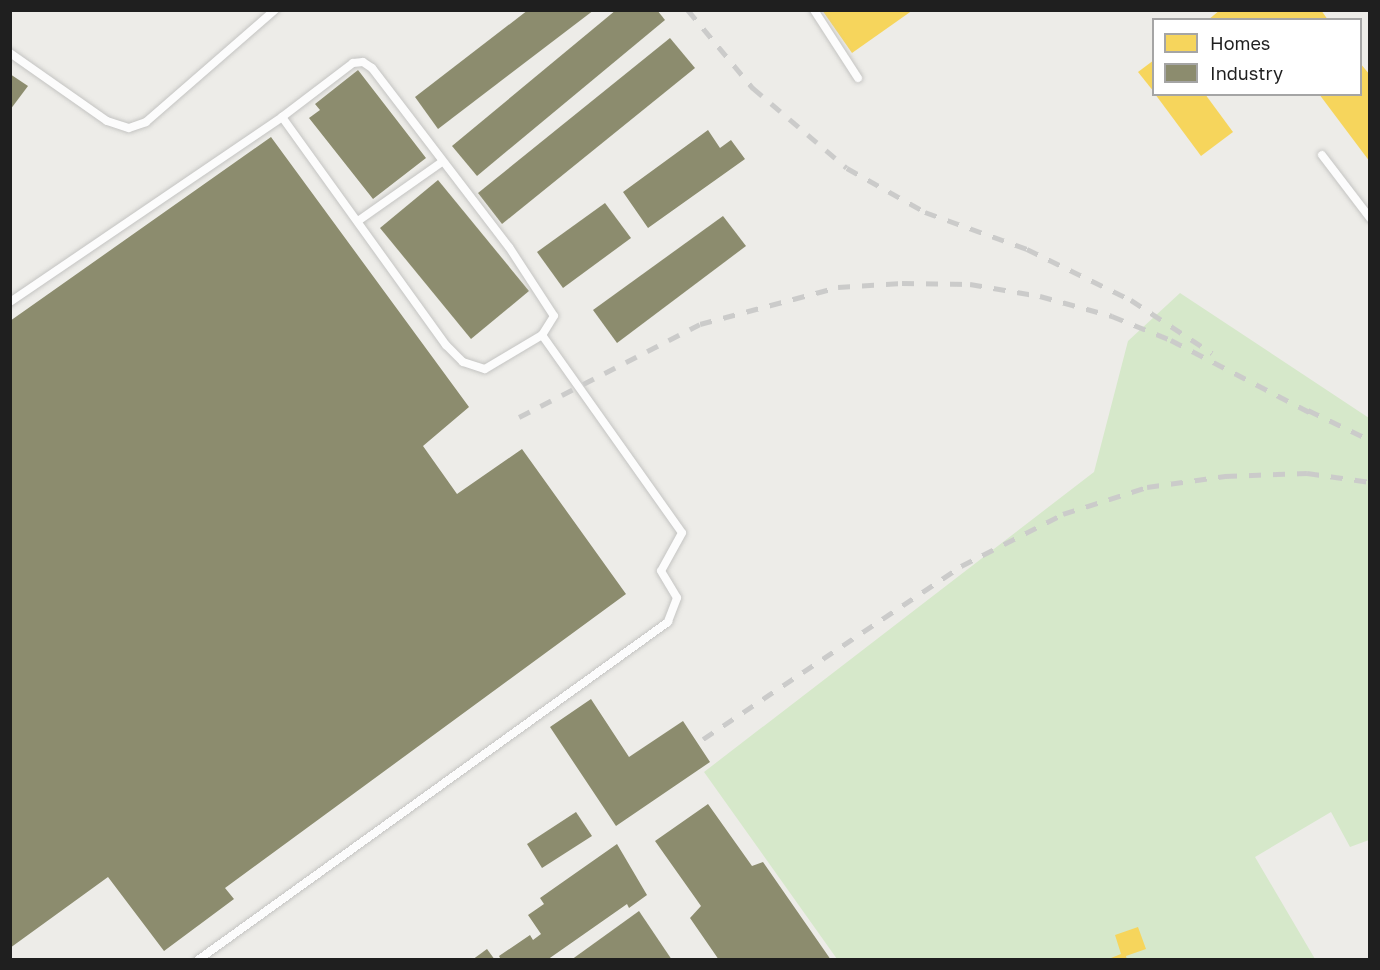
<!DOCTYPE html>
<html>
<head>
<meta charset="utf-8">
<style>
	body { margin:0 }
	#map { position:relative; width:1380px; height:970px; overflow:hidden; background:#edece8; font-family:"Golos Text",sans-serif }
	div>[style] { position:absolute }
	.grass>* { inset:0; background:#d6e8ca }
	.homes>* { inset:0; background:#f6d55c }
	.industry>* { inset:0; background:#8c8c6e }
	.roads { filter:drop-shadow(0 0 2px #c4c4c2) drop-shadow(0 0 2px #c4c4c2) }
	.lane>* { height:8px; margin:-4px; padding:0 4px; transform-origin:4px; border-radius:4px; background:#fcfcfc }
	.rail>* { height:4.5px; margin-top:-2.25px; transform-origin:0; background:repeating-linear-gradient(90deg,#cbcbca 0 12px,transparent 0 24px) }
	span { translate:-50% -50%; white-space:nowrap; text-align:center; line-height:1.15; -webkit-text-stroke:6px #fff; paint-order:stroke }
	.frame { position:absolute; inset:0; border:12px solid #1f1f1f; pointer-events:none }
	.legend { position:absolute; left:1152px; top:18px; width:210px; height:78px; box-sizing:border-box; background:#fff; border:2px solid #a5a5a5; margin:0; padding:8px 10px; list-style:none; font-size:18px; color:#1f1f1f }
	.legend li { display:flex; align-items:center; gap:12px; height:30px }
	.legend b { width:30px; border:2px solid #a5a5a5 }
</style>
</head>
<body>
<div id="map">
	<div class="grass">
		<i style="clip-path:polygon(1180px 293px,1369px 418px,1369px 840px,1350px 847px,1331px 812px,1255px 857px,1315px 959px,837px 959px,704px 772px,1094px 472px,1128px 341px)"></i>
	</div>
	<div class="homes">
		<i style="clip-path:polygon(822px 10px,913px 10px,852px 53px)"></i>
		<i style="clip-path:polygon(1220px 10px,1321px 10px,1328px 20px,1208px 20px)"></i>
		<i style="clip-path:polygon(1154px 60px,1154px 92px,1138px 72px)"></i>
		<i style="clip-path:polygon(1360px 63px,1370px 75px,1370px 162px,1319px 94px,1360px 94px)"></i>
		<i style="clip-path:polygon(1155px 94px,1205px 94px,1233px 132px,1201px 156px)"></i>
		<i style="clip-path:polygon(1138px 927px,1146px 949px,1126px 956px,1127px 960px,1106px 960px,1121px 954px,1115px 935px)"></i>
	</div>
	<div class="industry">
		<i style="clip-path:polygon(528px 10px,594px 10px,438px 129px,415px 97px)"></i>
		<i style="clip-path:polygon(616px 10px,657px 10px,665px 20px,477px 176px,452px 146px)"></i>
		<i style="clip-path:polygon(670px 38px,695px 68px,502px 224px,478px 193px)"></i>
		<i style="clip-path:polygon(358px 70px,426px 158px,373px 199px,309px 118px,320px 110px,315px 104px)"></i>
		<i style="clip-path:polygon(10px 74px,28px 86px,10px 110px)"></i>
		<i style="clip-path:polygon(708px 130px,720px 148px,731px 140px,745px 159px,648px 228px,623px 192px)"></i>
		<i style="clip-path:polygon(271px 137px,469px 407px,423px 446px,457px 494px,522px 449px,626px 594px,225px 888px,234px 899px,164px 951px,108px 877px,10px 948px,10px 321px)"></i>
		<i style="clip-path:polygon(438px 180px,529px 291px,471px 339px,380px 228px)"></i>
		<i style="clip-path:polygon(605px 203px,631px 238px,563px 288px,537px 252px)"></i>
		<i style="clip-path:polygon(723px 216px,746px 246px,617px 343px,593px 310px)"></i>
		<i style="clip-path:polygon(591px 699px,629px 757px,683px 721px,710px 762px,616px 826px,550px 727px)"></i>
		<i style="clip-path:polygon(708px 804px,752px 866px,763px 862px,831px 960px,719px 960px,690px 918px,701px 906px,655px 841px)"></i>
		<i style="clip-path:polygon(576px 812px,592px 836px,542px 868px,527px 844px)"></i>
		<i style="clip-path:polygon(617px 844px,647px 895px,629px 908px,627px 904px,547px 960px,501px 960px,499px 956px,530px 935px,533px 940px,541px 934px,528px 915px,544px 904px,540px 898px)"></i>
		<i style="clip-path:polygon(639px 911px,672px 960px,571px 960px)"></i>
		<i style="clip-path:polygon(487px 949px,495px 960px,472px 960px)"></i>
	</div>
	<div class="roads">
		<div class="lane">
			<i style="left:814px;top:10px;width:81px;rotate:57.1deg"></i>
			<i style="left:10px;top:53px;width:118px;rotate:35deg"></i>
			<i style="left:107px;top:121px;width:23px;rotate:18deg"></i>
			<i style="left:129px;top:128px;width:18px;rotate:-19deg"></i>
			<i style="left:146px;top:122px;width:171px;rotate:-41deg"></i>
			<i style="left:282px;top:117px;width:89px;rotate:-37.3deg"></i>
			<i style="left:353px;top:63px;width:10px;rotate:-6deg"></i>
			<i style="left:363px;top:62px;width:11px;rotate:34deg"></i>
			<i style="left:372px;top:68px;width:225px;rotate:52.6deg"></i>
			<i style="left:509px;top:247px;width:82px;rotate:56.9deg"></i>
			<i style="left:554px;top:316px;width:22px;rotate:122deg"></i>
			<i style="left:1322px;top:155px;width:79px;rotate:52.7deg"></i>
			<i style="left:358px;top:221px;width:103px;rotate:-35.1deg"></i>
			<i style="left:10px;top:302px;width:329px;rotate:-34.2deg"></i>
			<i style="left:282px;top:117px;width:281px;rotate:54.3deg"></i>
			<i style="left:446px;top:345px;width:24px;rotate:45deg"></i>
			<i style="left:463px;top:362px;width:23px;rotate:18deg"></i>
			<i style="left:485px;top:369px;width:66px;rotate:-30.8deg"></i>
			<i style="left:542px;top:335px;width:242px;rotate:54.7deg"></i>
			<i style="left:682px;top:533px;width:43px;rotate:118.9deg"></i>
			<i style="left:661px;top:571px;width:31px;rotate:59deg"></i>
			<i style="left:677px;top:598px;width:26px;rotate:111deg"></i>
			<i style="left:668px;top:622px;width:579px;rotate:144.28deg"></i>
		</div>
	</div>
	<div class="rail">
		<i style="left:688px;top:10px;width:102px;rotate:50.2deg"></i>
		<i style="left:753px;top:88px;width:123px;rotate:40.4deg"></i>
		<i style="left:847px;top:168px;width:90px;rotate:29.4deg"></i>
		<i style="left:925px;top:212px;width:109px;rotate:19.9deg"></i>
		<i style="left:1027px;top:249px;width:116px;rotate:26.1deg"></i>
		<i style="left:1131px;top:300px;width:97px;rotate:33.2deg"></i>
		<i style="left:1308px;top:410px;width:69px;rotate:25.8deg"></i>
		<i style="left:519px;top:417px;width:203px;rotate:-27.2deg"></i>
		<i style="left:700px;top:324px;width:143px;rotate:-15deg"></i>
		<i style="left:838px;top:287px;width:64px;rotate:-3.6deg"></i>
		<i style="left:902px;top:283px;width:68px;rotate:0.8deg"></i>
		<i style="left:970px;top:284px;width:71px;rotate:9.7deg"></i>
		<i style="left:1040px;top:296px;width:75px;rotate:15.5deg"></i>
		<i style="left:1112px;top:316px;width:64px;rotate:22.1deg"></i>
		<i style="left:1171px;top:340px;width:162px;rotate:27.5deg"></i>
		<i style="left:703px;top:739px;width:311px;rotate:-33.8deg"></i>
		<i style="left:961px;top:566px;width:114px;rotate:-27deg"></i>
		<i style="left:1063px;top:514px;width:88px;rotate:-17.8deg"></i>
		<i style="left:1147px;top:487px;width:79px;rotate:-8deg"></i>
		<i style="left:1225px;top:476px;width:82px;rotate:-2.1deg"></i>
		<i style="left:1307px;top:473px;width:64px;rotate:8.1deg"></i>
	</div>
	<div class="frame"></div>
	<ul class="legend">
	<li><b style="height:16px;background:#f6d55c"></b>Homes</li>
	<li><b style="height:16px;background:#8c8c6e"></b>Industry</li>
	</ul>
</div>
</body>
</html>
